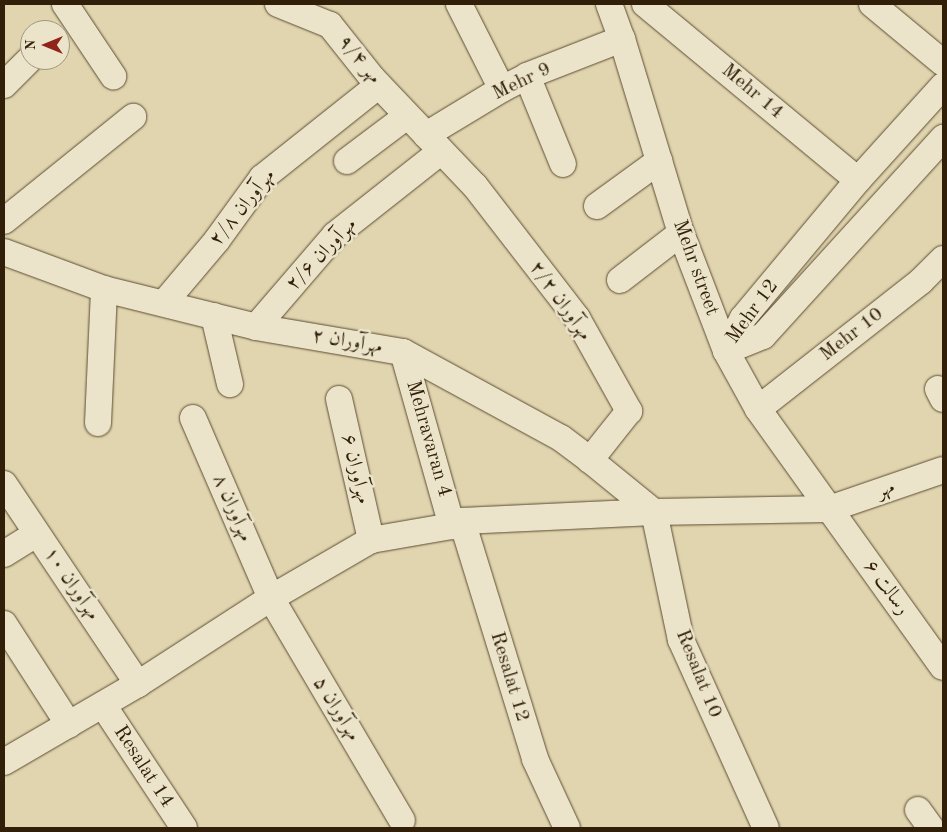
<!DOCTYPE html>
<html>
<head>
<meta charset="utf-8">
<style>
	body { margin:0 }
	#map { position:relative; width:947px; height:832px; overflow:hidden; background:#e0d5ae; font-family:"Old Standard TT",Amiri,serif }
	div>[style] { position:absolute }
	.roads { filter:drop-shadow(0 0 1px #5d4c33) drop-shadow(0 0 1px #5d4c33) }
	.minor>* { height:26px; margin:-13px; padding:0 13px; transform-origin:13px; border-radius:13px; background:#ebe4ca }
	span { translate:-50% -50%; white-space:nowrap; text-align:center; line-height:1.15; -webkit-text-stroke:5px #ebe4ca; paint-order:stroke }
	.street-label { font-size:20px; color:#311f0a }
	.frame { position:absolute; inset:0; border:5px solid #311f0a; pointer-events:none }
	.north { position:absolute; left:20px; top:20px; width:50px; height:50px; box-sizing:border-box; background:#ebe4ca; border:1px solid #a1957d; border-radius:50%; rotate:270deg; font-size:14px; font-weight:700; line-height:20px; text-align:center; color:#311f0a }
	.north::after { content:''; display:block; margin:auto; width:18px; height:22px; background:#8f2418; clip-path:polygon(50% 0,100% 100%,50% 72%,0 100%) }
</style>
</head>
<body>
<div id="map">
	<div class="roads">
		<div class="minor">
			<i style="left:65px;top:4px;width:87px;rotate:56.3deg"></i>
			<i style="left:278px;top:4px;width:56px;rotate:22deg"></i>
			<i style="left:330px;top:25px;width:69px;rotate:51.5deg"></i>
			<i style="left:373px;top:79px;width:148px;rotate:46.4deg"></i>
			<i style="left:475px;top:186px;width:167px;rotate:52.3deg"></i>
			<i style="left:577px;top:318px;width:107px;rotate:60.8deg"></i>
			<i style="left:629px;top:411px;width:63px;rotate:128.5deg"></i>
			<i style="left:459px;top:4px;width:95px;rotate:63.2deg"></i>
			<i style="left:609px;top:4px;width:37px;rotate:70deg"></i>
			<i style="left:622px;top:39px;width:203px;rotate:73.1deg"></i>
			<i style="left:681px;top:233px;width:126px;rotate:69.1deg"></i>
			<i style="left:726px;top:351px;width:66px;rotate:61.1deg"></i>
			<i style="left:758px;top:409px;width:317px;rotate:54.4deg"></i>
			<i style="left:645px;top:4px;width:276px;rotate:39.6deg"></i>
			<i style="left:872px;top:4px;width:92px;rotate:39.7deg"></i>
			<i style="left:527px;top:76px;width:95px;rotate:67.8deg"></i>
			<i style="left:4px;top:85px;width:37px;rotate:-45deg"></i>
			<i style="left:426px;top:135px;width:89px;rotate:-31.2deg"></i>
			<i style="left:502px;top:89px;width:28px;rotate:-27deg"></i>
			<i style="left:527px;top:76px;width:102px;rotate:-21.3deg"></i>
			<i style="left:347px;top:161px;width:75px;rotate:-36.9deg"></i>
			<i style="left:597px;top:206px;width:77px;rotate:-36deg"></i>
			<i style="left:4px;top:221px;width:166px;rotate:-38.9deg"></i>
			<i style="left:4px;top:252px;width:107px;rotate:20.3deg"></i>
			<i style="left:104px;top:289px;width:157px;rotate:14deg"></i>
			<i style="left:256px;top:327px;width:149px;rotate:9.7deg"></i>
			<i style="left:403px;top:352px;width:180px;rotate:28.6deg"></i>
			<i style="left:561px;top:438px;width:36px;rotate:37deg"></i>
			<i style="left:590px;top:460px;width:82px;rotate:39.1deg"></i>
			<i style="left:654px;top:512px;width:131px;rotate:78.1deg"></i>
			<i style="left:681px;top:640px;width:206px;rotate:65.7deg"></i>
			<i style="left:620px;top:280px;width:77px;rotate:-37.6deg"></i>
			<i style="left:164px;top:303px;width:82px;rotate:-49.9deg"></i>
			<i style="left:217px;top:240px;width:77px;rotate:-54deg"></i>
			<i style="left:262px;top:178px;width:149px;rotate:-38.5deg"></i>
			<i style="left:214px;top:316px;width:70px;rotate:76.8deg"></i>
			<i style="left:256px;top:327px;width:121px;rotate:-49.3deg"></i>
			<i style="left:335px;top:235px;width:134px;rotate:-38.3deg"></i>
			<i style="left:726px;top:351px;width:37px;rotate:-63deg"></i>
			<i style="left:743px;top:318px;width:180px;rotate:-50.2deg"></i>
			<i style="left:858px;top:180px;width:127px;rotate:-47.9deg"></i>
			<i style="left:726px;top:351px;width:40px;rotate:-22deg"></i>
			<i style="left:763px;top:336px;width:268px;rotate:-47.7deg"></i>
			<i style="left:403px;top:352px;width:181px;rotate:74.3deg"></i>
			<i style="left:938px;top:389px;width:11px;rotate:63deg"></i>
			<i style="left:339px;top:399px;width:145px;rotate:77.2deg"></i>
			<i style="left:758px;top:409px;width:207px;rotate:-38.1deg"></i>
			<i style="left:921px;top:281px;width:31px;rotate:-45deg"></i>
			<i style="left:193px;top:418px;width:196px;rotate:66.6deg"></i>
			<i style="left:271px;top:598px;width:258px;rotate:59.5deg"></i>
			<i style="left:98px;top:423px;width:134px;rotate:-87.4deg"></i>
			<i style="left:4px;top:484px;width:241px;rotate:56.2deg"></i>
			<i style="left:462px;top:521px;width:249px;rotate:72.9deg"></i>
			<i style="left:535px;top:759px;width:76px;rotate:65.1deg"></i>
			<i style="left:4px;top:554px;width:38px;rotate:-32deg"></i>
			<i style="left:4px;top:624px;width:120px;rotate:57.2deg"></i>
			<i style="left:103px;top:705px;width:147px;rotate:56.6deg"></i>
			<i style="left:4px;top:762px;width:155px;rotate:-30.2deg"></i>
			<i style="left:138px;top:684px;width:158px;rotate:-32.9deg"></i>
			<i style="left:271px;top:598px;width:116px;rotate:-30.1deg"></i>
			<i style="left:371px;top:540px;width:82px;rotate:-9.8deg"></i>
			<i style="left:452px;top:526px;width:11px;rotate:-27deg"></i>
			<i style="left:462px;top:521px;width:192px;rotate:-2.7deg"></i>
			<i style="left:654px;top:512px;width:175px;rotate:-1deg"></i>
			<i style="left:829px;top:509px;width:120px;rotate:-18.9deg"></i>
			<i style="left:918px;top:810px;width:22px;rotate:54deg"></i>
		</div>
	</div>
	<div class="street-label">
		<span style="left:359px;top:60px;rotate:51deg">مهر ۹/۴</span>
		<span style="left:522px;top:82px;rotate:-26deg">Mehr 9</span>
		<span style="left:752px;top:92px;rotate:40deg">Mehr 14</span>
		<span style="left:243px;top:208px;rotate:-51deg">مهرآوران ۲/۸</span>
		<span style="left:322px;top:255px;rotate:-46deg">مهرآوران ۲/۶</span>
		<span style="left:695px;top:268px;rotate:70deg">Mehr street</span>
		<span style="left:560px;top:301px;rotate:55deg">مهرآوران ۲/۲</span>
		<span style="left:753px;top:312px;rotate:-54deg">Mehr 12</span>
		<span style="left:852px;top:335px;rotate:-38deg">Mehr 10</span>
		<span style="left:347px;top:342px;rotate:10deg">مهرآوران ۲</span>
		<span style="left:428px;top:439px;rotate:74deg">Mehravaran 4</span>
		<span style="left:355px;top:469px;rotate:77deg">مهرآوران ۶</span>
		<span style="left:886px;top:490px;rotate:-19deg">مهر</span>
		<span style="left:232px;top:508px;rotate:67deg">مهرآوران ۸</span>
		<span style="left:71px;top:584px;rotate:56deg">مهرآوران ۱۰</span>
		<span style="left:886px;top:588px;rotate:54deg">رسالت ۶</span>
		<span style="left:698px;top:674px;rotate:68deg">Resalat 10</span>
		<span style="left:509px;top:677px;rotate:73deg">Resalat 12</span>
		<span style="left:336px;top:709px;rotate:59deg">مهرآوران ۵</span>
		<span style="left:143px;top:767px;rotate:57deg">Resalat 14</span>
	</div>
	<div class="frame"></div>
	<div class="north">N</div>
</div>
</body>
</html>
